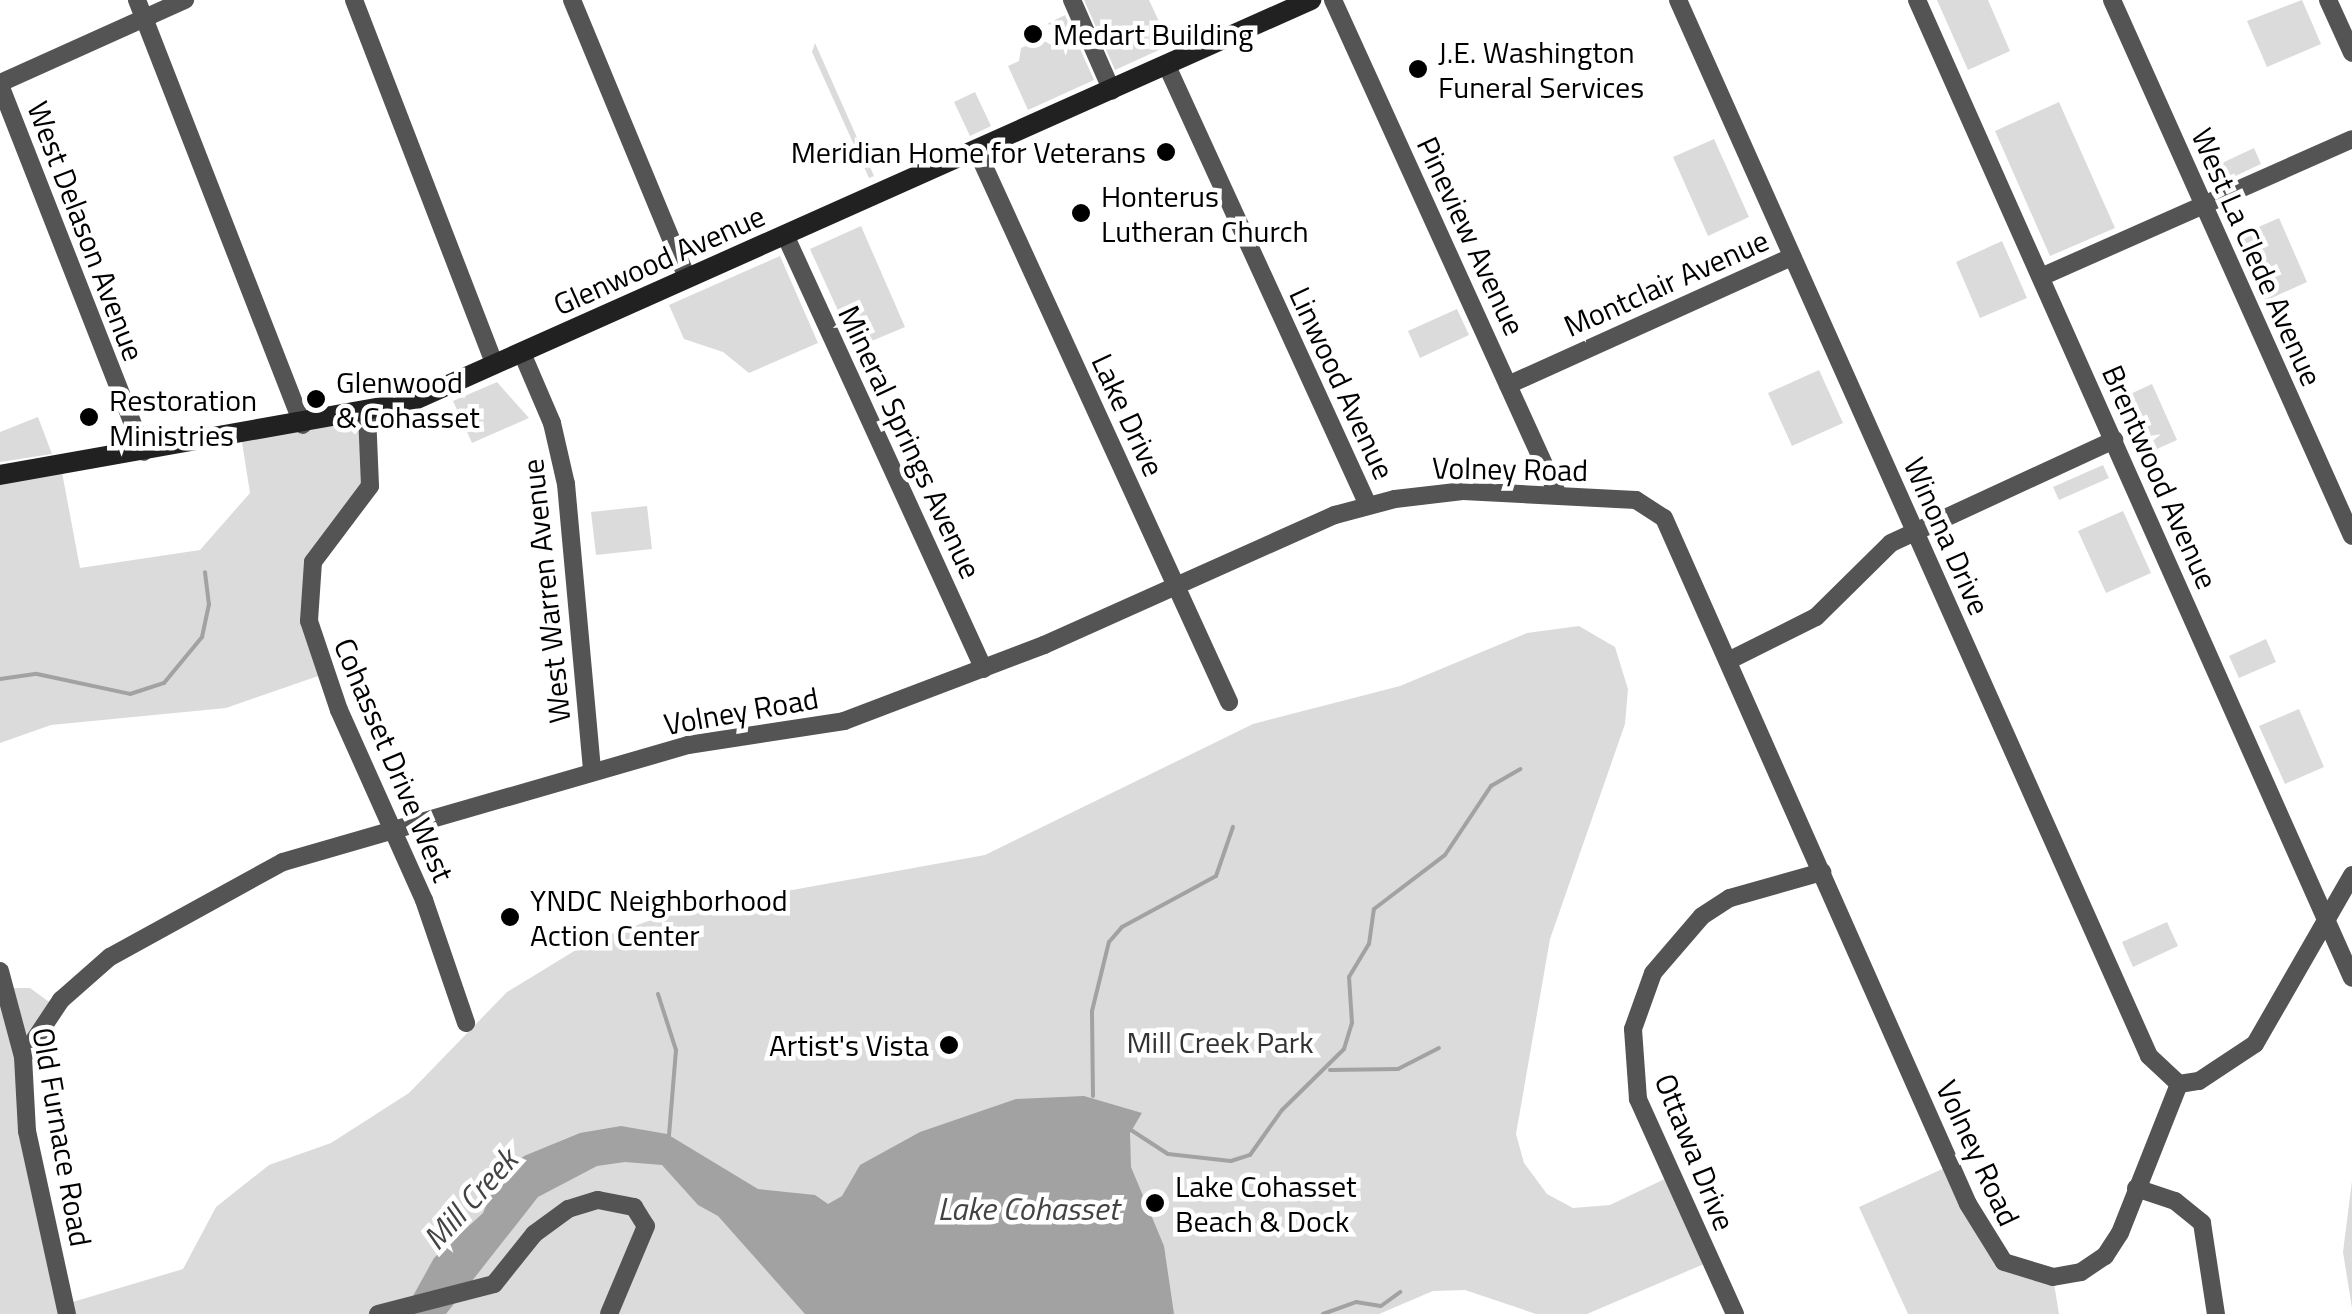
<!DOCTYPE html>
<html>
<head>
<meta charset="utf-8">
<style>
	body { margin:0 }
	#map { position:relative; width:2352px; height:1314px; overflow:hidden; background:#fff; font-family:"Titillium Web",sans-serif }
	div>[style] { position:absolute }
	.green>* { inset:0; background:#dbdbdb }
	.water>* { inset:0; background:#a2a2a2 }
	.stream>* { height:4px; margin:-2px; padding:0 2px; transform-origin:2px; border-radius:2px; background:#a2a2a2 }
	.street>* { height:18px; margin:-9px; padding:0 9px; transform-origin:9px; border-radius:9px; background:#545454 }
	.secondary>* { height:20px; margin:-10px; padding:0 10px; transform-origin:10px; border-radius:10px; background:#212121 }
	.dots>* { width:28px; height:28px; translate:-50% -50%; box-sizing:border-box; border:5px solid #fff; border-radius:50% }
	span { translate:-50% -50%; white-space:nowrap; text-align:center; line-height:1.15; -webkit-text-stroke:9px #fff; paint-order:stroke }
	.poi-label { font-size:30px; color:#000 }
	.left { translate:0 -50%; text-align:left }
	.right { translate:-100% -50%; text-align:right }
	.street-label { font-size:30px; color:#000 }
	.park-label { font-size:30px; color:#323232 }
	.water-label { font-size:32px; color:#434343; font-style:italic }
</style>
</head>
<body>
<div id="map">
	<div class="green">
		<i style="clip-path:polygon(1084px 0,1149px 0,1170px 45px,1115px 70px)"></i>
		<i style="clip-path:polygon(1937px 0,1988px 0,2010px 51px,1968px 70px)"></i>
		<i style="clip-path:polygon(2302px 0,2321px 44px,2267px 67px,2247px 21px)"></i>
		<i style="clip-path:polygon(1065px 15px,1094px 80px,1028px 110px,1008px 66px,1019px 61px,1021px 48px,1041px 39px,1053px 46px,1064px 40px,1058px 26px,1047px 24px)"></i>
		<i style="clip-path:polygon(815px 43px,874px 176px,869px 178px,812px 52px)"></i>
		<i style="clip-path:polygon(975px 92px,991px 126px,970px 136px,954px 102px)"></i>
		<i style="clip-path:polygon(2059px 102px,2115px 228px,2050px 256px,1995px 131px)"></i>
		<i style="clip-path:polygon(1714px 139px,1749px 217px,1708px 236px,1673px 157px)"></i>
		<i style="clip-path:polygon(2254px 148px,2261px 164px,2214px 186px,2207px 170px)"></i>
		<i style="clip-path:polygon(2279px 218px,2307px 282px,2265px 301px,2236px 237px)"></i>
		<i style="clip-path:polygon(861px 226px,905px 327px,855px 348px,810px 249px)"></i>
		<i style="clip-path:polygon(2002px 241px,2027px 298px,1980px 318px,1956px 262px)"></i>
		<i style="clip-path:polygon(780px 256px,818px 343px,749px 373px,723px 352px,684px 339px,669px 305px)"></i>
		<i style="clip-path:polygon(1457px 309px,1469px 335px,1420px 358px,1408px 331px)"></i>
		<i style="clip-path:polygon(1819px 370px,1843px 423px,1792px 446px,1768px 393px)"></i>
		<i style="clip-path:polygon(497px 382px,529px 418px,472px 443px,453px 401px)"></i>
		<i style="clip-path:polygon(2152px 384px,2177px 440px,2139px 457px,2115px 401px)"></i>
		<i style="clip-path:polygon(367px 414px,372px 473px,309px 578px,324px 674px,226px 708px,51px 725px,0 743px,0 475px,61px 467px,80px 568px,200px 550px,250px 493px,241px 436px)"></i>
		<i style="clip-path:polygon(38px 417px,52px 454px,0 462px,0 432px)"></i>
		<i style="clip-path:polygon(2103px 465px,2109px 478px,2059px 500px,2053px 487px)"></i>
		<i style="clip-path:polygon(647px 506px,652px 549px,596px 555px,591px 512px)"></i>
		<i style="clip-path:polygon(2123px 511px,2151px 573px,2106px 593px,2078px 531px)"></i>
		<i style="clip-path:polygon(1579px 626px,1615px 647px,1628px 689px,1625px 724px,1550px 939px,1516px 1134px,1524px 1163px,1547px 1194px,1573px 1208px,1610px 1205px,1671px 1176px,1711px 1261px,1587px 1314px,1536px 1314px,1465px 1290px,1433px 1291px,1379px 1314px,0 1314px,0 971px,5px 988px,30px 988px,56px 1007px,23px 1057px,66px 1304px,183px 1269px,216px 1207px,269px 1165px,331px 1143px,409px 1093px,507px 992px,589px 942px,677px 911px,985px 855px,1253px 724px,1400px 686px,1527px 633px)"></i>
		<i style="clip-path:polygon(2266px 639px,2276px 662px,2239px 678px,2229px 656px)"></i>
		<i style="clip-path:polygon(2299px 709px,2324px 767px,2285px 784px,2259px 726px)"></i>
		<i style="clip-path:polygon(2167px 922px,2178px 946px,2133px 967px,2122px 942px)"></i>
		<i style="clip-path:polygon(1951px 1165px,1994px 1252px,2053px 1277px,2059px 1314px,1908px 1314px,1859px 1207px)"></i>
		<i style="clip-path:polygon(2352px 1181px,2352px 1308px,2343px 1252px)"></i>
	</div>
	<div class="water">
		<i style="clip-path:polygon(1084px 1096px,1142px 1113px,1130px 1133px,1131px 1167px,1164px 1246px,1174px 1314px,805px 1314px,718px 1216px,698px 1205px,662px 1165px,625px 1162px,597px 1166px,538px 1197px,446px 1314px,403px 1314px,434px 1258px,483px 1213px,497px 1179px,524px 1156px,580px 1133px,621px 1126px,667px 1134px,758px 1189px,815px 1195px,828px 1204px,842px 1196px,860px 1165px,920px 1132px,1016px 1099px)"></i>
	</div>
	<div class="stream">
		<i style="left:0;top:679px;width:37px;rotate:-8deg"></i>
		<i style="left:37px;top:674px;width:95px;rotate:12.1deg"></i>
		<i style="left:130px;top:694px;width:36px;rotate:-18deg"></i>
		<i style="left:164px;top:683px;width:60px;rotate:-50.4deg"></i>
		<i style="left:202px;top:637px;width:33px;rotate:-78deg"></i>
		<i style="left:209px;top:605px;width:33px;rotate:-97deg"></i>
		<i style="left:658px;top:994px;width:59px;rotate:72.2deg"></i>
		<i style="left:676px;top:1050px;width:85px;rotate:94.7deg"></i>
		<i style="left:1330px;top:1070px;width:68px;rotate:-0.8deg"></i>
		<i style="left:1398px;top:1069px;width:46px;rotate:-27.1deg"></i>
		<i style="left:1093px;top:1096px;width:85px;rotate:-90.7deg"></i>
		<i style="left:1092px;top:1011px;width:71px;rotate:-76.2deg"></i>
		<i style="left:1109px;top:942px;width:20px;rotate:-49deg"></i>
		<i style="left:1122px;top:927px;width:107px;rotate:-28.5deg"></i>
		<i style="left:1216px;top:876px;width:52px;rotate:-70.9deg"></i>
		<i style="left:1131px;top:1130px;width:44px;rotate:33deg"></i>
		<i style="left:1168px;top:1154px;width:63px;rotate:6.3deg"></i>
		<i style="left:1231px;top:1161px;width:20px;rotate:-18deg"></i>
		<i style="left:1250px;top:1155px;width:55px;rotate:-54.6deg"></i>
		<i style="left:1282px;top:1110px;width:87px;rotate:-44.5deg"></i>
		<i style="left:1344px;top:1049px;width:27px;rotate:-73deg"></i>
		<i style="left:1352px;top:1023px;width:46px;rotate:-93.7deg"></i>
		<i style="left:1349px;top:977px;width:39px;rotate:-59deg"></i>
		<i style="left:1369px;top:944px;width:35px;rotate:-82deg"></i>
		<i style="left:1374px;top:909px;width:89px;rotate:-37.3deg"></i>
		<i style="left:1445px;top:855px;width:83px;rotate:-56.3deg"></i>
		<i style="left:1491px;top:786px;width:34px;rotate:-30deg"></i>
		<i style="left:1323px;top:1314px;width:35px;rotate:-20deg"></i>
		<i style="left:1356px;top:1302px;width:25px;rotate:9deg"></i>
		<i style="left:1381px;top:1306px;width:24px;rotate:-36deg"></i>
	</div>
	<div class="street">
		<i style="left:137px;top:0;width:456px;rotate:68.7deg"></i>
		<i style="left:354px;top:0;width:391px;rotate:68.9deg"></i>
		<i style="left:572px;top:0;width:301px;rotate:67.5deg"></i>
		<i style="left:1072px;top:0;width:99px;rotate:66.3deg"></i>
		<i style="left:1333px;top:0;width:544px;rotate:65.56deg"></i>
		<i style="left:1678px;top:0;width:1156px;rotate:65.96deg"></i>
		<i style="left:2149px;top:1056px;width:41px;rotate:43deg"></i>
		<i style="left:1917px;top:0;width:1070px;rotate:66.02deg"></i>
		<i style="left:2112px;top:0;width:587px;rotate:65.88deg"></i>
		<i style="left:2328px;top:0;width:58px;rotate:65.6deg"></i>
		<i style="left:1167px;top:66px;width:483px;rotate:65.4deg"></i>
		<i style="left:0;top:83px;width:203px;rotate:-24.2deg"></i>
		<i style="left:0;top:85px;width:394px;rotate:68.6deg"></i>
		<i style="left:977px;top:151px;width:606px;rotate:65.42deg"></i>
		<i style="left:786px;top:237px;width:475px;rotate:65.4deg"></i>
		<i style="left:2041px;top:277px;width:340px;rotate:-23.9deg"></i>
		<i style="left:522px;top:353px;width:76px;rotate:66.8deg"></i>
		<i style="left:552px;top:423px;width:63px;rotate:77.1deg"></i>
		<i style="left:566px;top:484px;width:288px;rotate:84.8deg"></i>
		<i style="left:1508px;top:385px;width:312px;rotate:-24.3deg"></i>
		<i style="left:367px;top:414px;width:72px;rotate:87.6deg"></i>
		<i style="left:370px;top:486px;width:95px;rotate:126.9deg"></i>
		<i style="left:313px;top:562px;width:59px;rotate:93.9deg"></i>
		<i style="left:309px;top:621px;width:94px;rotate:71.4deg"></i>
		<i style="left:339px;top:710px;width:208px;rotate:65.9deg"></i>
		<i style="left:424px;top:900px;width:130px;rotate:71.1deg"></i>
		<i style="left:1728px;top:661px;width:98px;rotate:-26.6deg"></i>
		<i style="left:1816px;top:617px;width:105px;rotate:-44.6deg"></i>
		<i style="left:1891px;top:543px;width:246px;rotate:-24.8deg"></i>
		<i style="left:0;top:971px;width:89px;rotate:75deg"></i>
		<i style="left:23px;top:1057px;width:74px;rotate:86.9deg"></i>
		<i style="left:27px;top:1131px;width:187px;rotate:77.7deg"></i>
		<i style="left:23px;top:1057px;width:69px;rotate:-56.3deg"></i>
		<i style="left:61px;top:1000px;width:65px;rotate:-41.3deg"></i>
		<i style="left:110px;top:957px;width:197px;rotate:-28.8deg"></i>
		<i style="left:283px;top:862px;width:422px;rotate:-16.1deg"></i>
		<i style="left:688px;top:745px;width:158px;rotate:-8.7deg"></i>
		<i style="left:844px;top:721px;width:214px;rotate:-20.8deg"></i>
		<i style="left:1044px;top:645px;width:319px;rotate:-24.1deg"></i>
		<i style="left:1335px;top:515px;width:62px;rotate:-14.9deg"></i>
		<i style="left:1395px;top:499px;width:68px;rotate:-6.7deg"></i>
		<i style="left:1463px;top:491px;width:173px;rotate:3deg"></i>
		<i style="left:1636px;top:500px;width:33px;rotate:33deg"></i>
		<i style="left:1664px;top:518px;width:750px;rotate:66.1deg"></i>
		<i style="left:1968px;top:1204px;width:68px;rotate:58.2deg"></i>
		<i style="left:2004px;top:1262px;width:51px;rotate:17deg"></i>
		<i style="left:2053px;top:1277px;width:28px;rotate:-10deg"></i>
		<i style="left:2081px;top:1272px;width:29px;rotate:-34deg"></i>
		<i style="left:2105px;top:1256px;width:27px;rotate:-57deg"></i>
		<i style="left:2120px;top:1233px;width:160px;rotate:-68.4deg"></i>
		<i style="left:2179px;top:1084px;width:20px;rotate:-9deg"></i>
		<i style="left:2199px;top:1081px;width:67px;rotate:-33.5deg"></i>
		<i style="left:2255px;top:1044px;width:195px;rotate:-60.1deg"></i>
		<i style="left:2136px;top:1188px;width:41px;rotate:18.4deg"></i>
		<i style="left:2175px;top:1201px;width:35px;rotate:39deg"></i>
		<i style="left:2202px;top:1223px;width:92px;rotate:81.3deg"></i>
		<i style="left:378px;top:1314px;width:120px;rotate:-14.5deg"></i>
		<i style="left:494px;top:1284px;width:64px;rotate:-51.3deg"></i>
		<i style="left:534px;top:1234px;width:42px;rotate:-36.3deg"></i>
		<i style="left:568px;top:1209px;width:31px;rotate:-17deg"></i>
		<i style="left:598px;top:1200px;width:37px;rotate:11deg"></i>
		<i style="left:634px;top:1207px;width:22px;rotate:58deg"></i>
		<i style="left:646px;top:1226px;width:95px;rotate:112.8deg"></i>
		<i style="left:1735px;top:1314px;width:236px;rotate:-114.3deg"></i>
		<i style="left:1638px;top:1099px;width:70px;rotate:-94.1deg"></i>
		<i style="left:1633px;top:1029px;width:59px;rotate:-70.3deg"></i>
		<i style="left:1653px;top:973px;width:75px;rotate:-49.3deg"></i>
		<i style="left:1702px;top:916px;width:33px;rotate:-33deg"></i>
		<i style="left:1730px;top:898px;width:96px;rotate:-15.8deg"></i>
	</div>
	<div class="secondary">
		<i style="left:0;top:475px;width:416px;rotate:-10.1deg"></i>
		<i style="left:410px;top:402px;width:987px;rotate:-24.05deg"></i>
	</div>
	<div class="dots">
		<i style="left:1033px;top:34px;background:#000"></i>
		<i style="left:1418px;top:69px;background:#000"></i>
		<i style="left:1166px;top:152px;background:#000"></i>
		<i style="left:1081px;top:213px;background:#000"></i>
		<i style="left:316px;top:399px;background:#000"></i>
		<i style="left:89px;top:417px;background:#000"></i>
		<i style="left:510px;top:917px;background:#000"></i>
		<i style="left:949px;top:1045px;background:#000"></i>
		<i style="left:1155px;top:1203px;background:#000"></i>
	</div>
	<div class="poi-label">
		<span class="left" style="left:1053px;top:34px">Medart Building</span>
		<span class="left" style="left:1438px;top:69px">J.E. Washington<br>Funeral Services</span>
		<span class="right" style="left:1146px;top:152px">Meridian Home for Veterans</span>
		<span class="left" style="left:1101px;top:213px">Honterus<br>Lutheran Church</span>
		<span class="left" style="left:336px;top:399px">Glenwood<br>&amp; Cohasset</span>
		<span class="left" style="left:109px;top:417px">Restoration<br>Ministries</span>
		<span class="left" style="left:530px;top:917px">YNDC Neighborhood<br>Action Center</span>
		<span class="right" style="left:929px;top:1045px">Artist's Vista</span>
		<span class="left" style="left:1175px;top:1203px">Lake Cohasset<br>Beach &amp; Dock</span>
	</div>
	<div class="street-label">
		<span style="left:86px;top:231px;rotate:69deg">West Delason Avenue</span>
		<span style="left:1471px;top:236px;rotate:65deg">Pineview Avenue</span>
		<span style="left:2257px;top:257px;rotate:66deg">West La Clede Avenue</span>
		<span style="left:659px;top:260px;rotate:-24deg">Glenwood Avenue</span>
		<span style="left:1666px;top:283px;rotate:-24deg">Montclair Avenue</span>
		<span style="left:1342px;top:383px;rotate:65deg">Linwood Avenue</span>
		<span style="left:1128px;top:415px;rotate:65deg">Lake Drive</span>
		<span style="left:910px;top:442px;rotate:65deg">Mineral Springs Avenue</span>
		<span style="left:1510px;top:469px;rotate:1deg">Volney Road</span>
		<span style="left:2160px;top:477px;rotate:66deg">Brentwood Avenue</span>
		<span style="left:1947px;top:536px;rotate:66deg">Winona Drive</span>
		<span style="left:546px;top:591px;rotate:-96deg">West Warren Avenue</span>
		<span style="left:741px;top:711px;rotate:-10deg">Volney Road</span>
		<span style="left:394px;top:760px;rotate:67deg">Cohasset Drive West</span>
		<span style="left:62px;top:1137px;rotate:80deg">Old Furnace Road</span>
		<span style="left:1695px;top:1152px;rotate:68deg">Ottawa Drive</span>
		<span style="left:1978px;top:1153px;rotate:65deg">Volney Road</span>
	</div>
	<div class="park-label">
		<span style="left:1220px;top:1042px">Mill Creek Park</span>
	</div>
	<div class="water-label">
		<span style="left:470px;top:1199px;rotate:-48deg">Mill Creek</span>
		<span style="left:1028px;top:1208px">Lake Cohasset</span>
	</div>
</div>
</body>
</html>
